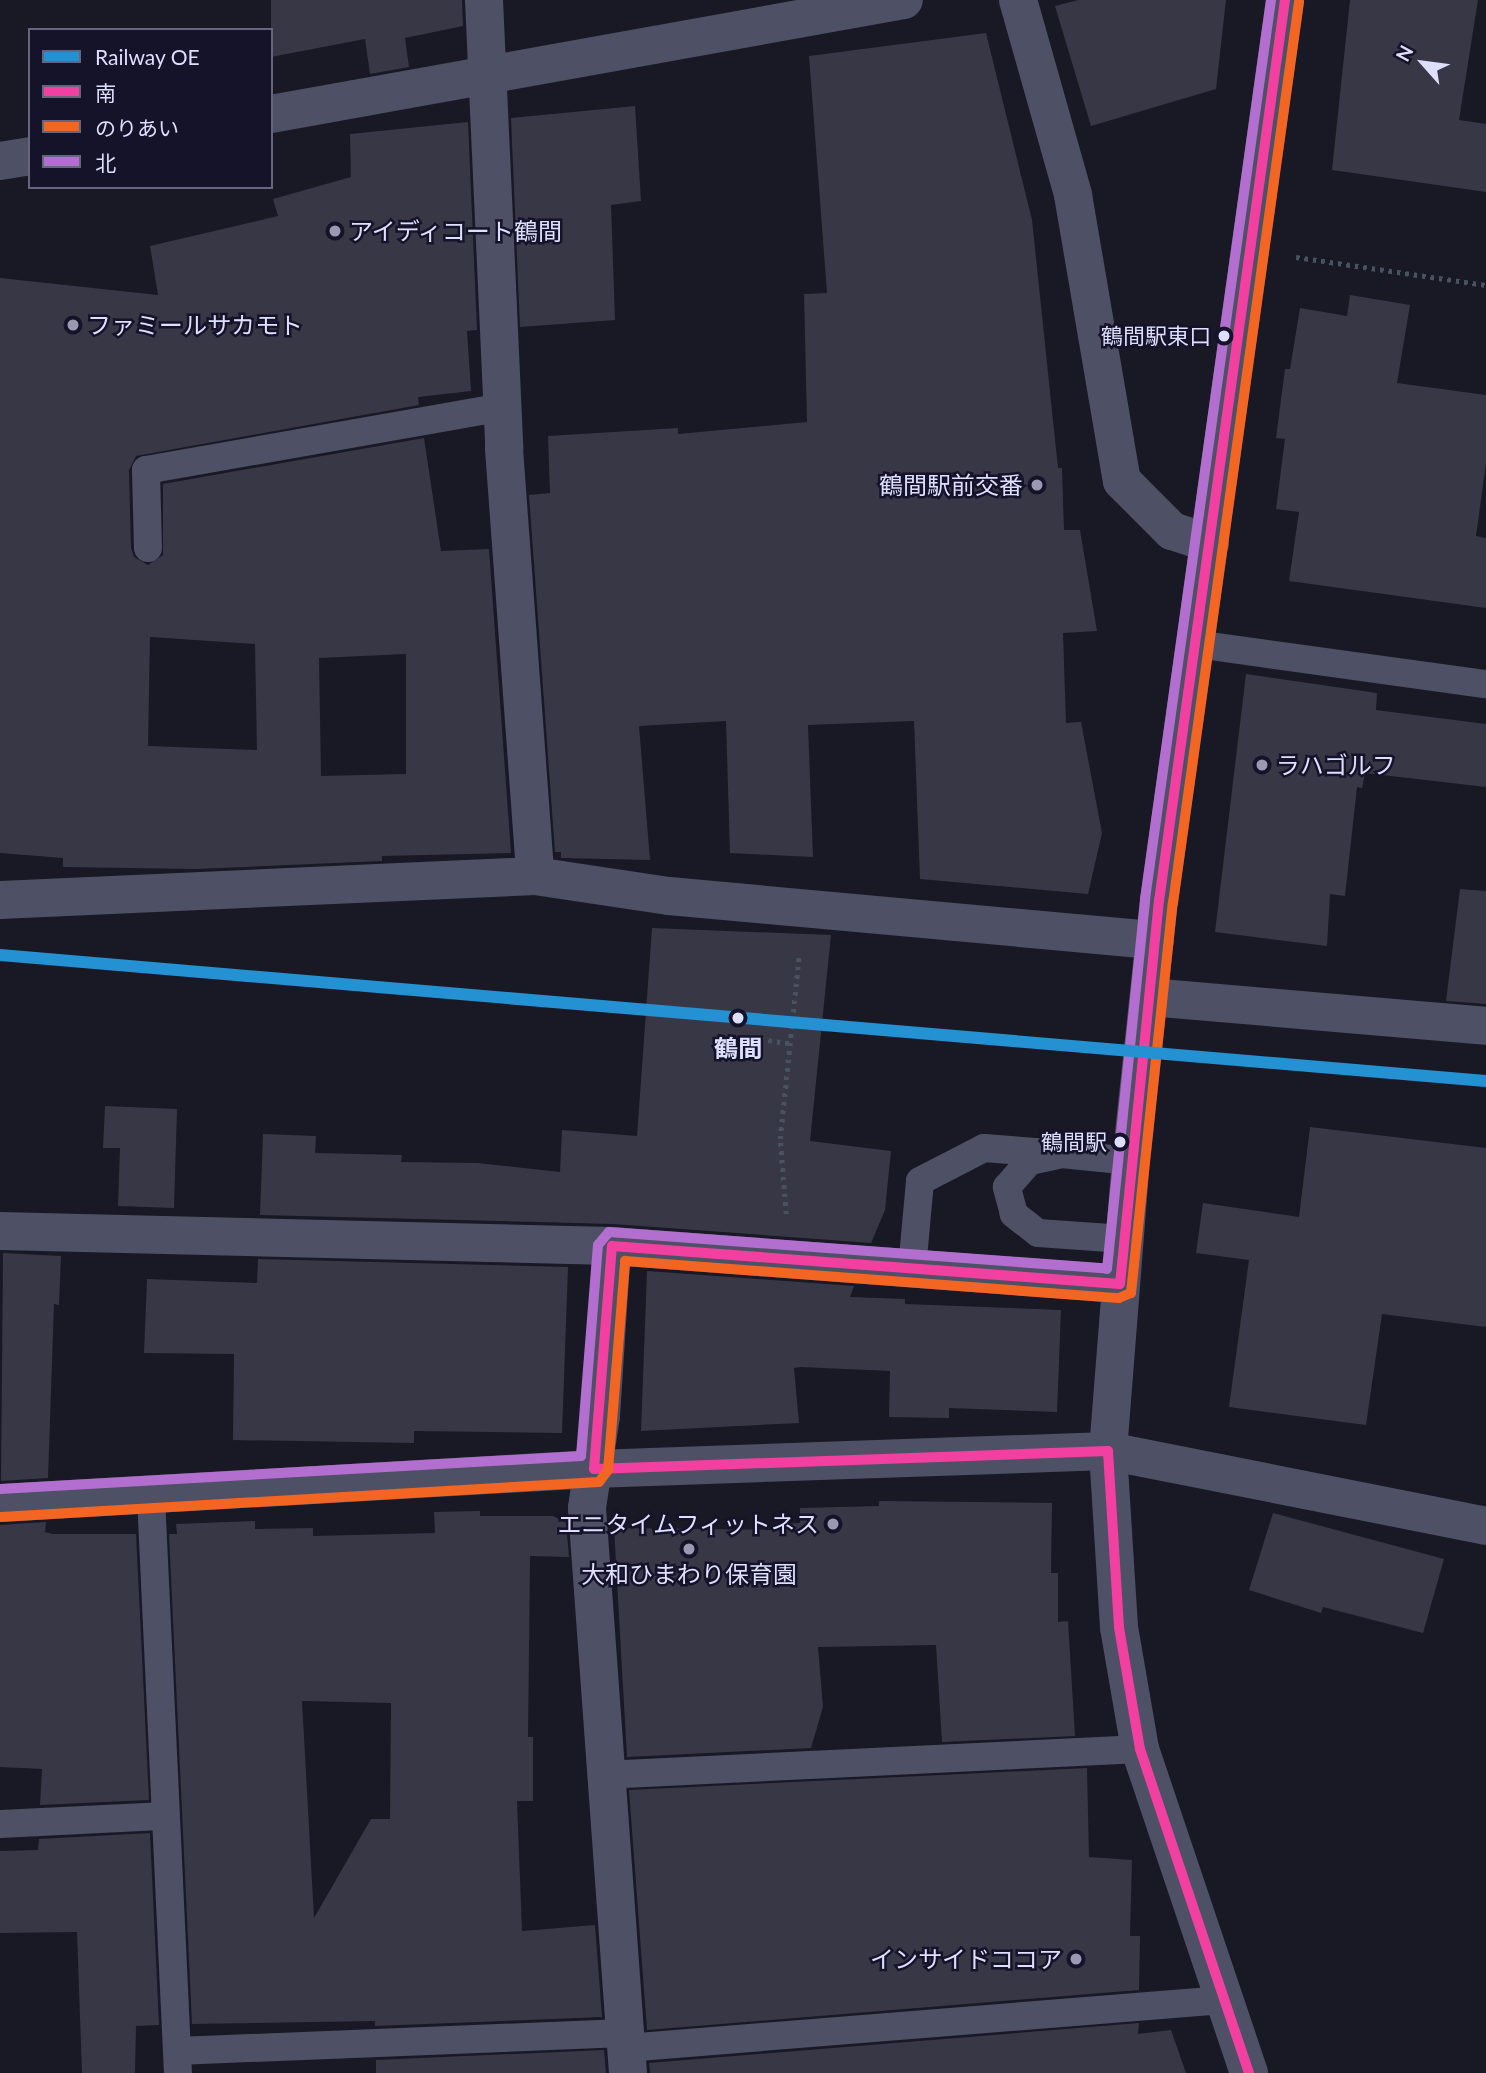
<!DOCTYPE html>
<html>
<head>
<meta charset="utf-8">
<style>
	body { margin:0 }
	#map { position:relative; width:1486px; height:2073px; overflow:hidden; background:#191825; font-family:Lato,"Noto Sans JP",sans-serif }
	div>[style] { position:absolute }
	.building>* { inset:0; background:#383746 }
	.path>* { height:4.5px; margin-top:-2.25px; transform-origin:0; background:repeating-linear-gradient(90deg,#47545f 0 3.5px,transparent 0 8.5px) }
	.service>* { height:28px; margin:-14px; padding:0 14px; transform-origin:14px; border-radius:14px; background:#4e5065 }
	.minor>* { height:38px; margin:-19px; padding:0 19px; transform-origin:19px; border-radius:19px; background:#4e5065 }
	.tertiary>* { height:38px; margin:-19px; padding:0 19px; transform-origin:19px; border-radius:19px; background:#4e5065 }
	.bus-1>* { height:10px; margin:-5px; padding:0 5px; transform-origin:5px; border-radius:5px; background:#f240a1 }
	.bus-2>* { height:10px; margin:-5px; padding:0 5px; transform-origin:5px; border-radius:5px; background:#f26522 }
	.bus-3>* { height:10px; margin:-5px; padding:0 5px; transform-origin:5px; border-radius:5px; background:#b36fd0 }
	.rail-1>* { height:12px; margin:-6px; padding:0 6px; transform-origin:6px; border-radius:6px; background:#2492d2 }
	.dots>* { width:19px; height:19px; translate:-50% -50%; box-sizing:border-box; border:4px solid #14132a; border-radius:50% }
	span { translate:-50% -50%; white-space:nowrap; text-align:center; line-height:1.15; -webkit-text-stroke:5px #14132a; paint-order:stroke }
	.bus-label { font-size:22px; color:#dedffd }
	.right { translate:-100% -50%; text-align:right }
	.poi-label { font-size:24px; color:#dedffd }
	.left { translate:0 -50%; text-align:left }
	.stop-label { font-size:24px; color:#dedffd; font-weight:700 }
	.legend { position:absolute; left:28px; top:28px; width:245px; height:161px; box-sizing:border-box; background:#14132a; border:2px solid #65657e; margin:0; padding:9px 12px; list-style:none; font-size:21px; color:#dedffd }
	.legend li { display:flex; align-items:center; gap:14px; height:35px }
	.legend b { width:35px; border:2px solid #65657e }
	.north { position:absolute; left:1388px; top:28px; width:70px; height:70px; -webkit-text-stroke:5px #14132a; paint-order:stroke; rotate:298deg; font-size:19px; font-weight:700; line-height:28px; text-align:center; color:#dedffd }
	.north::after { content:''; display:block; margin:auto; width:24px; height:32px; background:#dedffd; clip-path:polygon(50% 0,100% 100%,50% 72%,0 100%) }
</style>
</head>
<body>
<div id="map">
	<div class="building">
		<i style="clip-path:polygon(271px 0,462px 0,463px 26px,405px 38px,409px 67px,370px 74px,365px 39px,271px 57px)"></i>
		<i style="clip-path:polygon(1078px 0,1226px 0,1216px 89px,1091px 126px,1055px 6px)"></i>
		<i style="clip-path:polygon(1350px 0,1478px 0,1459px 120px,1486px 124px,1486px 192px,1332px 170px)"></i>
		<i style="clip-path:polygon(986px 33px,1032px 220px,1058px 468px,1062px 468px,1064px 530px,1080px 530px,1097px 631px,1063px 633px,1066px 723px,1081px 722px,1102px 833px,1088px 894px,920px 879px,914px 721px,808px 725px,813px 857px,730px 853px,726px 721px,639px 726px,650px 860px,561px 858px,561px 852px,555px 852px,529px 495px,550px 493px,548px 436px,678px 428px,678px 434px,807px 422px,804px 294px,827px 293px,809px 56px)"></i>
		<i style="clip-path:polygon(635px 106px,641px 201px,611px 205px,615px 320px,520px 327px,511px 118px)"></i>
		<i style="clip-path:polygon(evenodd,468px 122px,477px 330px,467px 331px,471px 391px,418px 397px,419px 405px,136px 456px,129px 470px,131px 548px,134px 557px,148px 565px,163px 555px,163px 484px,424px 438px,441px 551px,489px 549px,511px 853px,382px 856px,382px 861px,196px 869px,63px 867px,63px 858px,0 853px,0 278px,158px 295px,150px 246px,278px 216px,273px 199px,351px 177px,350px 134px,468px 122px,150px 637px,255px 644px,257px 750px,148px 746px,150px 637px,468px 122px,406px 654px,406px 774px,321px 776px,319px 658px,406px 654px)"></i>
		<i style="clip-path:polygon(1350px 295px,1410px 305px,1397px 383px,1486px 395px,1486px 463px,1476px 536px,1486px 538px,1486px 608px,1289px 581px,1299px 512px,1276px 509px,1285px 439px,1276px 438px,1285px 369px,1290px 369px,1300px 308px,1347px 316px)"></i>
		<i style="clip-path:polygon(1246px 674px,1377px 693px,1376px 710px,1486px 724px,1486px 787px,1365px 773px,1362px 788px,1357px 787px,1345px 896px,1330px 894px,1327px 946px,1215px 932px)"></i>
		<i style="clip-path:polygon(1460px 889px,1486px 891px,1486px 1004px,1446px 1001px)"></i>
		<i style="clip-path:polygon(652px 928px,831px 935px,810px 1141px,891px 1151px,885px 1210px,871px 1243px,613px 1224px,260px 1215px,263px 1134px,316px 1136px,315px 1153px,402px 1155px,401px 1162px,478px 1163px,560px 1172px,562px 1130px,637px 1136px)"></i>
		<i style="clip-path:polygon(105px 1106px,177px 1109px,174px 1208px,118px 1206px,120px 1148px,103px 1148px)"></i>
		<i style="clip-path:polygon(1310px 1127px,1486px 1148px,1486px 1327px,1382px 1314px,1366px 1425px,1229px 1407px,1249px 1260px,1196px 1253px,1203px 1203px,1299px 1217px)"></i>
		<i style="clip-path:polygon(3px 1253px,61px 1256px,59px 1305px,54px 1304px,48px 1478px,1px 1481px)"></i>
		<i style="clip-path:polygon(258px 1259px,568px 1267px,562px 1433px,414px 1431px,414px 1443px,233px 1440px,234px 1354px,144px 1353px,147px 1279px,257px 1283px)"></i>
		<i style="clip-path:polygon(647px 1271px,854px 1286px,850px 1297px,905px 1299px,905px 1304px,1061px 1310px,1057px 1412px,949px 1408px,949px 1418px,889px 1417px,890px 1371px,801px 1367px,794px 1368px,799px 1423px,641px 1431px)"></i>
		<i style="clip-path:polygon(879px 1501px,1052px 1503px,1051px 1573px,1058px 1573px,1058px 1622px,1068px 1621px,1075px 1736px,942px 1742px,936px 1645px,818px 1647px,823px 1707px,811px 1748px,627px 1757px,614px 1528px,781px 1530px,781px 1524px,800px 1523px,800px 1508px,879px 1506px)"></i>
		<i style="clip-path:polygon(evenodd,480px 1511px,480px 1516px,553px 1516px,566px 1523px,569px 1557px,530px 1556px,528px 1737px,533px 1737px,533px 1801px,517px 1801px,522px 1931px,595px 1925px,602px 2017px,375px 2026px,375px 2021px,192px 2024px,169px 1534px,177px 1534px,176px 1524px,255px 1521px,255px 1529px,313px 1528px,313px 1536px,435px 1533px,434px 1512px,480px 1511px,302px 1701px,391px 1703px,390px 1819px,371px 1819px,314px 1918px,302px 1701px)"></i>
		<i style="clip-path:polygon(1273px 1513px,1444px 1559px,1423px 1633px,1323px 1607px,1321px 1613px,1249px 1590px)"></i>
		<i style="clip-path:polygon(46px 1522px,45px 1532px,53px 1534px,136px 1534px,149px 1800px,40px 1805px,42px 1769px,0 1767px,0 1525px)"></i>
		<i style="clip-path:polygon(1087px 1768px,1089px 1857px,1132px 1860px,1130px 1936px,1140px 1936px,1139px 1990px,647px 2030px,629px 1790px)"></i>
		<i style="clip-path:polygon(150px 1833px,159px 2025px,136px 2026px,135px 2073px,82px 2073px,77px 1932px,0 1933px,0 1851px,38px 1850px,39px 1839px)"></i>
		<i style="clip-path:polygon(1139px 2023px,1138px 2034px,1171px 2030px,1186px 2073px,650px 2073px,649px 2063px)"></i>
		<i style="clip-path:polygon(604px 2050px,606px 2073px,376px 2073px,376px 2060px)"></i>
	</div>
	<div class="path">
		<i style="left:1296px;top:257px;width:192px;rotate:8.4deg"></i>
		<i style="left:760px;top:1039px;width:30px;rotate:8deg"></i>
		<i style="left:786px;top:1214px;width:75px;rotate:-94.6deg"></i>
		<i style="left:780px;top:1139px;width:185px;rotate:-84.1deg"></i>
	</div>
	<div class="service">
		<i style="left:148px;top:548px;width:78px;rotate:-91.5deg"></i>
		<i style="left:146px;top:470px;width:362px;rotate:-10deg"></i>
		<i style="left:1196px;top:644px;width:293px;rotate:7.9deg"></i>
		<i style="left:1124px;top:1239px;width:86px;rotate:-176deg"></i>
		<i style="left:1038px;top:1233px;width:31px;rotate:-142deg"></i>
		<i style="left:1014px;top:1214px;width:28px;rotate:-105deg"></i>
		<i style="left:1007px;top:1187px;width:35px;rotate:-49deg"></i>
		<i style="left:1030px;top:1161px;width:33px;rotate:-12deg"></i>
		<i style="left:1062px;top:1154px;width:69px;rotate:5.8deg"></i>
		<i style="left:912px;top:1269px;width:88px;rotate:-84.8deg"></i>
		<i style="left:920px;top:1181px;width:72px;rotate:-27.3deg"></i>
		<i style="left:984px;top:1148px;width:65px;rotate:4.4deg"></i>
		<i style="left:151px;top:1497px;width:577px;rotate:87.32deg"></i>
		<i style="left:603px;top:1775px;width:538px;rotate:-2.77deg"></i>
		<i style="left:0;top:1824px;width:166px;rotate:-2.8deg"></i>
		<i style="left:626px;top:2048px;width:599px;rotate:-4.6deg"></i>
		<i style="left:177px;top:2051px;width:447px;rotate:-2.3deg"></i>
	</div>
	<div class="minor">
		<i style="left:484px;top:0;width:449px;rotate:87.4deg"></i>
		<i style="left:504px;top:449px;width:428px;rotate:85.8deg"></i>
		<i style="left:271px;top:114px;width:643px;rotate:-10.21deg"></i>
		<i style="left:0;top:161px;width:30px;rotate:-9deg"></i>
		<i style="left:0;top:900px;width:536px;rotate:-2.57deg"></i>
		<i style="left:535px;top:876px;width:135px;rotate:8.5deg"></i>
		<i style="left:669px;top:896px;width:488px;rotate:5.2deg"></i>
		<i style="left:1149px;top:997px;width:338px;rotate:4.9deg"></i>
		<i style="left:0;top:1231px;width:612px;rotate:1.4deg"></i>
		<i style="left:612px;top:1246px;width:509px;rotate:4.28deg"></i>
		<i style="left:612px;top:1246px;width:170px;rotate:93.7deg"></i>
		<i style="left:601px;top:1416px;width:93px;rotate:98.7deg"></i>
		<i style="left:587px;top:1508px;width:566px;rotate:85.85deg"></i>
	</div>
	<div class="tertiary">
		<i style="left:1018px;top:0;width:203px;rotate:74.2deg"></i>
		<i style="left:1073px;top:195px;width:290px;rotate:80.3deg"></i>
		<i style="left:1122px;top:481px;width:71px;rotate:45deg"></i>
		<i style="left:1172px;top:531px;width:40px;rotate:18deg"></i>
		<i style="left:0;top:1503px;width:595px;rotate:-3.28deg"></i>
		<i style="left:594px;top:1469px;width:514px;rotate:-2.01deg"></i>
		<i style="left:1108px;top:1451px;width:385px;rotate:11.2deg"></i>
		<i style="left:1249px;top:2073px;width:342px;rotate:-108.6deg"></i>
		<i style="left:1140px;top:1749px;width:124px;rotate:-99.8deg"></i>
		<i style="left:1119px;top:1627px;width:176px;rotate:-93.6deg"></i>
		<i style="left:1108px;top:1451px;width:291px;rotate:-85.5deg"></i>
		<i style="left:1131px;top:1161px;width:262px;rotate:-83.9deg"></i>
		<i style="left:1159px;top:901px;width:910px;rotate:-82.04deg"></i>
	</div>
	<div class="bus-1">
		<i style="left:1249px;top:2073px;width:342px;rotate:-108.6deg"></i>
		<i style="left:1140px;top:1749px;width:124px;rotate:-99.8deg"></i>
		<i style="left:1119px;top:1627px;width:176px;rotate:-93.6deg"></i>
		<i style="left:1108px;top:1451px;width:514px;rotate:177.99deg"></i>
		<i style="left:594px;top:1469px;width:224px;rotate:-85.4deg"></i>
		<i style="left:612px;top:1246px;width:509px;rotate:4.28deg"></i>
		<i style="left:1120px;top:1284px;width:385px;rotate:-84.2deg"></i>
		<i style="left:1159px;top:901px;width:910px;rotate:-82.04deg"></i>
	</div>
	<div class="bus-2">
		<i style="left:1px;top:1517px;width:599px;rotate:-3.35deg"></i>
		<i style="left:599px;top:1482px;width:15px;rotate:-53deg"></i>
		<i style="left:608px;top:1470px;width:210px;rotate:-85.3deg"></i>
		<i style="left:625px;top:1261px;width:495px;rotate:4.3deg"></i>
		<i style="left:1119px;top:1298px;width:13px;rotate:-23deg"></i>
		<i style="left:1131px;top:1293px;width:392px;rotate:-83.9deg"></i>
		<i style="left:1173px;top:903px;width:910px;rotate:-82.04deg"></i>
	</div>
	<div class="bus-3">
		<i style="left:0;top:1489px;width:582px;rotate:-3.25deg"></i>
		<i style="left:581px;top:1456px;width:212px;rotate:-85.4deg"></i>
		<i style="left:598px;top:1245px;width:17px;rotate:-50deg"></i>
		<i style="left:609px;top:1232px;width:499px;rotate:4.2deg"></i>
		<i style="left:1107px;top:1269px;width:372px;rotate:-84.1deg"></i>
		<i style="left:1145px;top:899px;width:908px;rotate:-82.02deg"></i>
	</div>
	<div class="rail-1">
		<i style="left:0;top:955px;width:1491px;rotate:4.85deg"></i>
	</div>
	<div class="dots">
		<i style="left:335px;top:231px;background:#9999b1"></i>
		<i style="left:73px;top:325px;background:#9999b1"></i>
		<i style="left:1224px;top:336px;background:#dedffd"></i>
		<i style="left:1037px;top:485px;background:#9999b1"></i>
		<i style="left:1262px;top:765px;background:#9999b1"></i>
		<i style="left:738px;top:1018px;background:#dedffd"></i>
		<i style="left:1120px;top:1142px;background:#dedffd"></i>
		<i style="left:833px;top:1524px;background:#9999b1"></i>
		<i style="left:689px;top:1549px;background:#9999b1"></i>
		<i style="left:1076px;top:1959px;background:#9999b1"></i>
	</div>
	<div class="bus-label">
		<span class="right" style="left:1211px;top:336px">鶴間駅東口</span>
		<span class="right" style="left:1107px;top:1142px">鶴間駅</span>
	</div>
	<div class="poi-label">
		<span class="left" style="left:349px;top:231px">アイディコート鶴間</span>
		<span class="left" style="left:87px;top:325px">ファミールサカモト</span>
		<span class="right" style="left:1023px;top:485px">鶴間駅前交番</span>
		<span class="left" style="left:1276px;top:765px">ラハゴルフ</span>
		<span class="right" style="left:819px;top:1524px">エニタイムフィットネス</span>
		<span style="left:689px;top:1574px">大和ひまわり保育園</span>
		<span class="right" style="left:1062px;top:1959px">インサイドココア</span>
	</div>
	<div class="stop-label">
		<span style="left:738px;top:1048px">鶴間</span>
	</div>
	<ul class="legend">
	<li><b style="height:9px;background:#2492d2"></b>Railway OE</li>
	<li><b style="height:9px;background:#f240a1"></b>南</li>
	<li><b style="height:9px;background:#f26522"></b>のりあい</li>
	<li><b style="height:9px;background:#b36fd0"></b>北</li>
	</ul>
	<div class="north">N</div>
</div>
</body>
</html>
